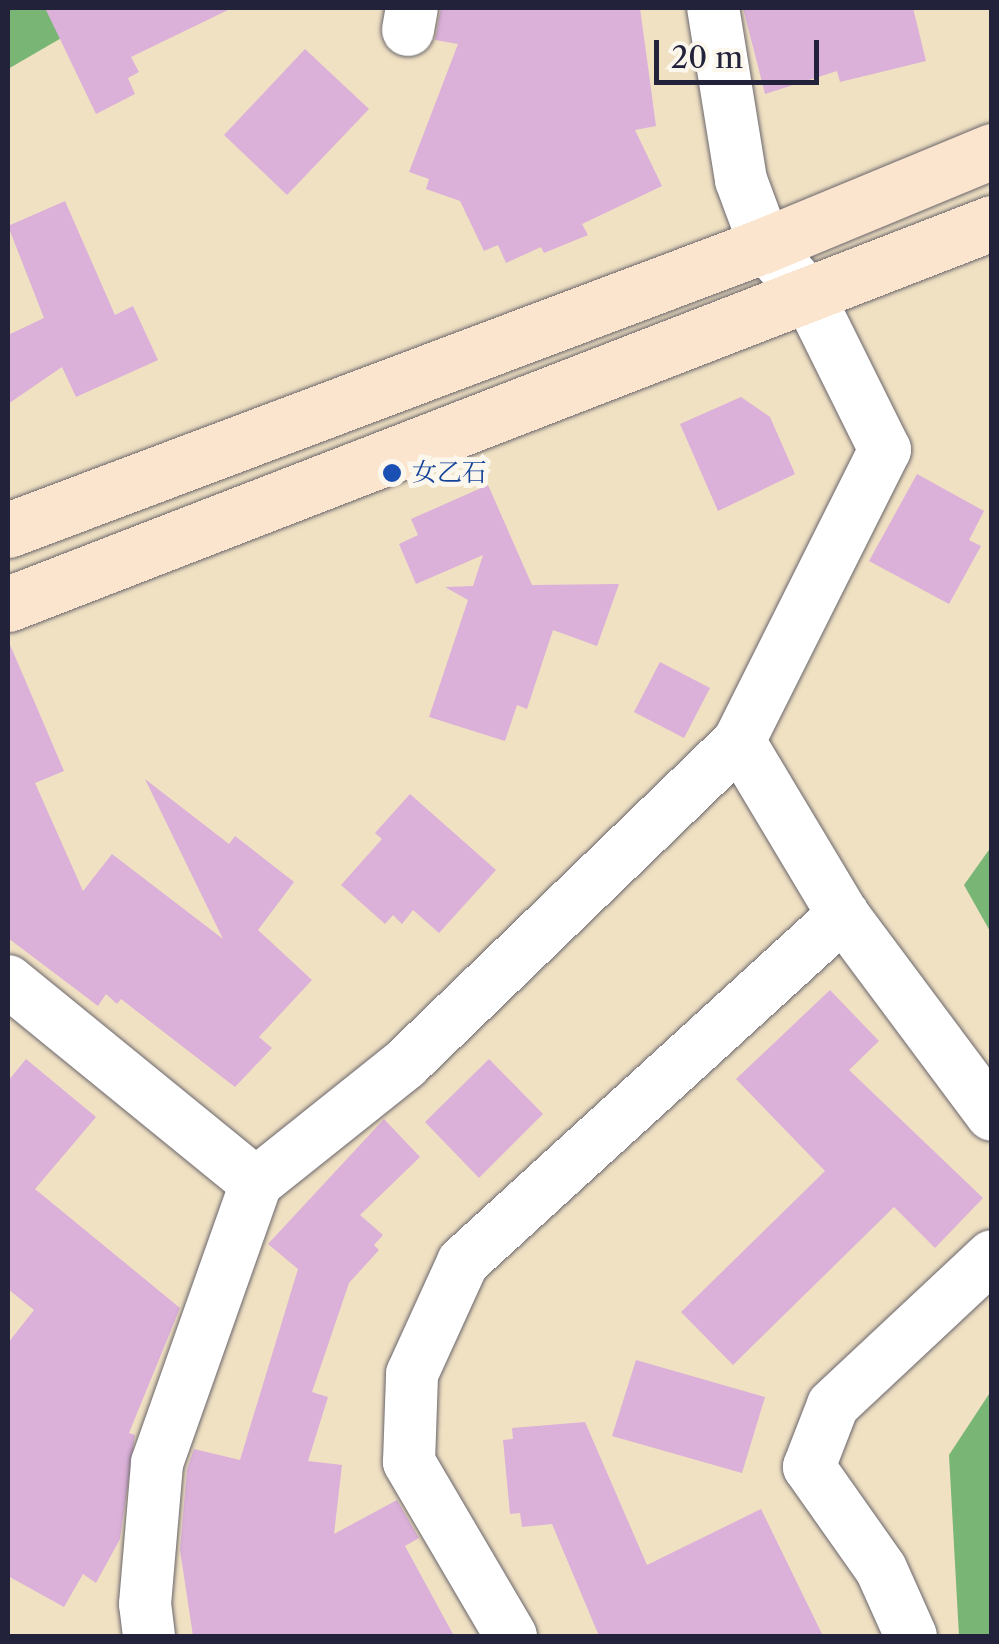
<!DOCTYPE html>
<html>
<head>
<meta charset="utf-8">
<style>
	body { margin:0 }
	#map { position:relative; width:999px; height:1644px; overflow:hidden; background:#f0e1c3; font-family:"Libre Caslon Text","Noto Serif JP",serif }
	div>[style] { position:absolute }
	.forest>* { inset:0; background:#79b675 }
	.building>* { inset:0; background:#dbb0d9 }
	.roads { filter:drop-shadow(0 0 2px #6a656b) drop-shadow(0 0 2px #6a656b) }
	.street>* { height:52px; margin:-26px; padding:0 26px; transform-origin:26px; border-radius:26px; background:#fff }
	.secondary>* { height:55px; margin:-27.5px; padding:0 27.5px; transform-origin:27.5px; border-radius:27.5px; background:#fce5cf }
	.dots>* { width:28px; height:28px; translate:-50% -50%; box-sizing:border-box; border:5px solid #fbf7ec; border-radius:50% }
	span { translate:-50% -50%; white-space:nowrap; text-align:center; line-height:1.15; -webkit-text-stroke:10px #fbf7ec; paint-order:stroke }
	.transit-label { font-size:25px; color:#164399 }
	.left { translate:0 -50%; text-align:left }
	.frame { position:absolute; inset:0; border:10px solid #22223b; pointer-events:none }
	.scale { position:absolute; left:654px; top:40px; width:165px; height:45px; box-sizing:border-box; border:5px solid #22223b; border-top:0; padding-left:12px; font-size:30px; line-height:35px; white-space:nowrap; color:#22223b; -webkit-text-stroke:8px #fbf7ec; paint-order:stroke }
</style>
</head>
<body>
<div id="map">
	<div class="forest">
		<i style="clip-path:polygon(8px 8px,113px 8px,8px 69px)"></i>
		<i style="clip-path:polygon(991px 847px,991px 933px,964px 885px)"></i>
		<i style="clip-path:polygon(991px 1391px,991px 1636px,959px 1636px,949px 1455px)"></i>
	</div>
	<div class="building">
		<i style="clip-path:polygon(45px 8px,232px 8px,131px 57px,139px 72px,128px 78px,135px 94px,96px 114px)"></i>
		<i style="clip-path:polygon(441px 8px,640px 8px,656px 126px,635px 130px,662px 186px,582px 224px,588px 235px,544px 253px,541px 247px,506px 263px,498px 245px,484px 251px,460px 201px,426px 189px,429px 179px,409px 172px,458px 44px,435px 40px)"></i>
		<i style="clip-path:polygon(743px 8px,913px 8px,926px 61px,840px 82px,837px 71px,765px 94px)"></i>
		<i style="clip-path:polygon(305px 49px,369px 109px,287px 195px,224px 135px)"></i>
		<i style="clip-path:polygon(65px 201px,115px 315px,133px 306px,158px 360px,76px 397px,62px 367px,8px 404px,8px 335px,44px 318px,8px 226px)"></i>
		<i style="clip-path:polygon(741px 397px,770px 417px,795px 474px,718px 511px,680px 424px)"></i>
		<i style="clip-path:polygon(917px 474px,984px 511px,969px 540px,981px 546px,949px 604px,869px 561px)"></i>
		<i style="clip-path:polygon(488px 485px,532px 585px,619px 584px,597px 646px,553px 630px,527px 709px,517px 705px,505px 741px,429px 717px,468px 600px,445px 587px,473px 586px,483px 555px,416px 584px,399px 544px,418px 535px,411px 519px)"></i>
		<i style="clip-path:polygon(8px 640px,64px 771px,35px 783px,83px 891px,112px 854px,223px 939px,145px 779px,229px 844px,235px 836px,294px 882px,258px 930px,312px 980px,259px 1037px,272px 1048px,235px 1087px,121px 999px,117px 1004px,106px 994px,98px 1006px,8px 938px)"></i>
		<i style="clip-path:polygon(660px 662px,710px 688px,684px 738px,634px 712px)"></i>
		<i style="clip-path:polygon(410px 794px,496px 870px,439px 933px,413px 910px,402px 924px,393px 915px,385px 924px,341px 885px,382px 839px,375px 833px)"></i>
		<i style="clip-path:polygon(830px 990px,879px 1041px,849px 1070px,983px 1198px,935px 1248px,894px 1207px,733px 1365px,681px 1312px,825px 1171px,736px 1079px)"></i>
		<i style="clip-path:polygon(26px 1059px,96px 1117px,35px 1189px,180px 1308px,129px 1433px,135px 1435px,120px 1539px,96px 1583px,83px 1574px,64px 1607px,8px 1576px,8px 1343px,34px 1310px,8px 1289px,8px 1081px)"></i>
		<i style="clip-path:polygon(489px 1059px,543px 1114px,479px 1178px,425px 1122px)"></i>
		<i style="clip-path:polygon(384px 1119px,420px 1157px,360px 1215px,383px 1235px,374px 1245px,379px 1250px,349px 1283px,312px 1392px,328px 1397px,308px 1461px,342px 1465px,334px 1534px,397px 1500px,419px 1538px,405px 1546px,454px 1636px,193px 1636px,180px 1550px,187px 1469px,194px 1449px,240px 1460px,298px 1269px,268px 1244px)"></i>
		<i style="clip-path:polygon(636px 1360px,765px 1397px,742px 1473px,612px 1436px)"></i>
		<i style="clip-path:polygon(585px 1422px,647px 1565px,761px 1509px,823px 1636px,599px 1636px,552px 1524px,522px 1527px,520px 1513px,510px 1514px,503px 1440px,513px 1439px,512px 1428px)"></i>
	</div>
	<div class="roads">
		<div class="street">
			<i style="left:408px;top:30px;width:22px;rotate:-80deg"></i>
			<i style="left:739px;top:741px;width:203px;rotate:59.1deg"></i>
			<i style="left:843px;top:915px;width:249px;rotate:53.3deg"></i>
			<i style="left:8px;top:981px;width:320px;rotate:39.2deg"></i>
			<i style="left:149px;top:1636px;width:32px;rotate:-97deg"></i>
			<i style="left:145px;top:1604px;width:142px;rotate:-85.1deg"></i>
			<i style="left:157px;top:1463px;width:297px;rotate:-70.5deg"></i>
			<i style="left:256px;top:1183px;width:191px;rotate:-38.6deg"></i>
			<i style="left:405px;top:1064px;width:465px;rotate:-44deg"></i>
			<i style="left:739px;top:741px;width:326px;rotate:-63.4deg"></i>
			<i style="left:885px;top:450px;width:173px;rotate:-116.4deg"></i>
			<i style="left:808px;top:295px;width:66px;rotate:-130.7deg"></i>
			<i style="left:765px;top:245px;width:69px;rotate:-110.3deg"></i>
			<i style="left:741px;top:180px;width:174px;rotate:-99.2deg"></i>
			<i style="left:511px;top:1636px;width:202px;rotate:-120.4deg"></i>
			<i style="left:409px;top:1462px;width:88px;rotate:-88deg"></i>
			<i style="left:412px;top:1374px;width:123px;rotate:-65.5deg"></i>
			<i style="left:463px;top:1262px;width:515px;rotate:-42.4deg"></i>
			<i style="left:911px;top:1636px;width:73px;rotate:-114.1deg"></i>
			<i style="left:881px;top:1569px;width:125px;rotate:-125.2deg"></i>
			<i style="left:809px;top:1467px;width:66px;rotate:-68.8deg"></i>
			<i style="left:833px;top:1405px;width:218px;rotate:-43.1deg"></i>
		</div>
		<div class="secondary">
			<i style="left:8px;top:530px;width:809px;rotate:-20.63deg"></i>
			<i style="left:765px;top:245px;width:246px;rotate:-22.5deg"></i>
			<i style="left:8px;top:604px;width:1055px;rotate:-21.17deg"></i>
		</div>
	</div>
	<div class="dots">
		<i style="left:392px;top:473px;background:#1a4fb4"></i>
	</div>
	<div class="transit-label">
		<span class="left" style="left:412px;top:473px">女乙石</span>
	</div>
	<div class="frame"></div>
	<div class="scale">20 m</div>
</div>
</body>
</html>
